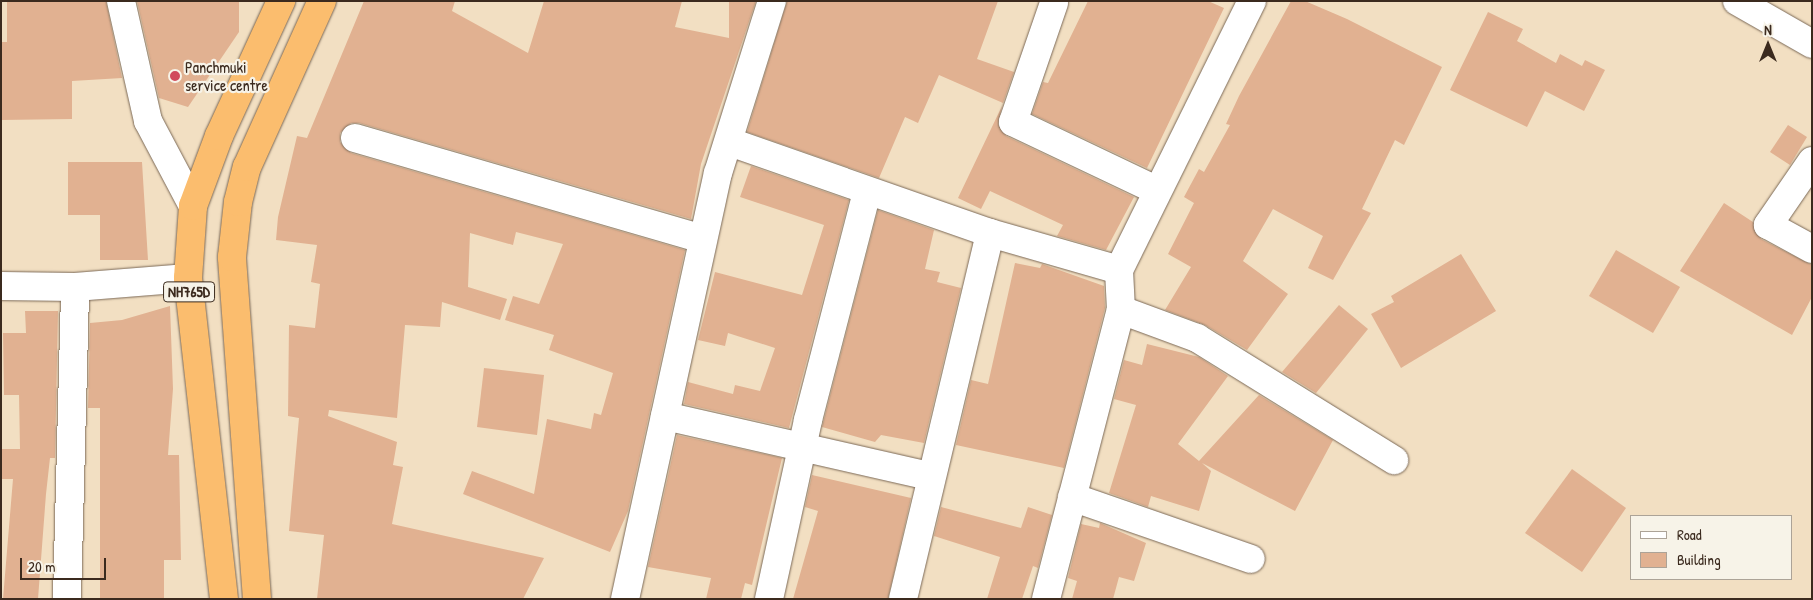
<!DOCTYPE html>
<html>
<head>
<meta charset="utf-8">
<style>
	body { margin:0 }
	#map { position:relative; width:1813px; height:600px; overflow:hidden; background:#f2dfc2; font-family:"Patrick Hand",sans-serif }
	div>[style] { position:absolute }
	.building>* { inset:0; background:#e1b191 }
	.roads { filter:drop-shadow(0 0 1px #7b6957) drop-shadow(0 0 1px #7b6957) }
	.minor>* { height:28px; margin:-14px; padding:0 14px; transform-origin:14px; border-radius:14px; background:#fff }
	.trunk>* { height:28px; margin:-14px; padding:0 14px; transform-origin:14px; border-radius:14px; background:#fbbd6e }
	.dots>* { width:14px; height:14px; translate:-50% -50%; box-sizing:border-box; border:2px solid #f7f3e8; border-radius:50% }
	span { translate:-50% -50%; white-space:nowrap; text-align:center; line-height:1.15; -webkit-text-stroke:4.5px #f7f3e8; paint-order:stroke }
	.shield-label span { padding:1px 4px; background:#f7f3e8; border:1px solid; border-radius:4px; -webkit-text-stroke-width:0 }
	.shield-label { font-size:15px; color:#3b2a1e; font-weight:700 }
	.poi-label { font-size:16px; color:#3b2a1e }
	.left { translate:0 -50%; text-align:left }
	.frame { position:absolute; inset:0; border:2px solid #3b2a1e; pointer-events:none }
	.legend { position:absolute; left:1630px; top:515px; width:162px; height:65px; box-sizing:border-box; background:#f7f3e8; border:1px solid #aca397; margin:0; padding:6px 9px; list-style:none; font-size:15px; color:#3b2a1e }
	.legend li { display:flex; align-items:center; gap:10px; height:25px }
	.legend b { width:25px; border:1px solid #aca397 }
	.north { position:absolute; left:1743px; top:20px; width:50px; height:50px; -webkit-text-stroke:4px #f7f3e8; paint-order:stroke; rotate:0deg; font-size:14px; font-weight:700; line-height:20px; text-align:center; color:#3b2a1e }
	.north::after { content:''; display:block; margin:auto; width:18px; height:22px; background:#3b2a1e; clip-path:polygon(50% 0,100% 100%,50% 72%,0 100%) }
	.scale { position:absolute; left:20px; top:558px; width:86px; height:22px; box-sizing:border-box; border:2px solid #3b2a1e; border-top:0; padding-left:6px; font-size:15px; line-height:18px; white-space:nowrap; color:#3b2a1e; -webkit-text-stroke:4px #f7f3e8; paint-order:stroke }
</style>
</head>
<body>
<div id="map">
	<div class="building">
		<i style="clip-path:polygon(7px 1px,106px 1px,122px 78px,72px 81px,72px 119px,1px 120px,1px 42px,7px 42px)"></i>
		<i style="clip-path:polygon(137px 1px,239px 1px,239px 32px,188px 107px,159px 98px)"></i>
		<i style="clip-path:polygon(364px 1px,455px 1px,452px 11px,528px 53px,544px 1px,682px 1px,675px 27px,729px 38px,729px 1px,756px 1px,701px 164px,691px 219px,359px 123px,351px 123px,340px 133px,340px 142px,351px 153px,685px 250px,628px 511px,610px 552px,463px 494px,472px 471px,534px 494px,547px 419px,591px 429px,594px 413px,601px 415px,613px 373px,549px 350px,554px 335px,505px 320px,513px 296px,539px 304px,563px 244px,516px 232px,513px 245px,470px 233px,468px 287px,507px 299px,500px 320px,442px 302px,440px 327px,405px 325px,397px 418px,329px 410px,328px 416px,397px 442px,393px 465px,403px 467px,392px 524px,544px 558px,523px 599px,317px 599px,324px 535px,289px 531px,299px 418px,288px 416px,289px 325px,315px 328px,320px 284px,311px 282px,317px 245px,276px 240px,278px 217px,297px 136px,307px 138px)"></i>
		<i style="clip-path:polygon(787px 1px,998px 1px,977px 59px,1014px 72px,1003px 103px,939px 75px,918px 123px,905px 117px,879px 178px,747px 132px)"></i>
		<i style="clip-path:polygon(1088px 1px,1208px 1px,1224px 8px,1147px 168px,1032px 114px,1043px 82px,1048px 83px)"></i>
		<i style="clip-path:polygon(1291px 1px,1305px 1px,1347px 19px,1442px 67px,1404px 145px,1395px 140px,1362px 209px,1371px 213px,1333px 280px,1308px 268px,1323px 236px,1273px 209px,1243px 261px,1288px 294px,1247px 350px,1205px 325px,1165px 310px,1191px 267px,1168px 254px,1194px 203px,1184px 197px,1199px 169px,1204px 172px,1230px 125px,1226px 124px,1239px 96px)"></i>
		<i style="clip-path:polygon(1488px 12px,1523px 29px,1517px 41px,1556px 63px,1560px 54px,1582px 66px,1585px 60px,1605px 70px,1584px 111px,1545px 91px,1527px 127px,1450px 90px)"></i>
		<i style="clip-path:polygon(1002px 106px,998px 124px,1006px 136px,1134px 197px,1106px 250px,1057px 236px,1063px 225px,990px 191px,981px 209px,958px 198px)"></i>
		<i style="clip-path:polygon(1788px 125px,1807px 137px,1790px 165px,1770px 152px)"></i>
		<i style="clip-path:polygon(68px 162px,142px 162px,148px 260px,100px 260px,100px 215px,68px 215px)"></i>
		<i style="clip-path:polygon(751px 166px,849px 200px,789px 428px,684px 404px,688px 382px,733px 394px,735px 385px,760px 391px,775px 348px,728px 333px,725px 346px,698px 340px,715px 272px,802px 295px,824px 225px,740px 197px)"></i>
		<i style="clip-path:polygon(1724px 203px,1753px 222px,1761px 239px,1812px 265px,1812px 297px,1792px 335px,1680px 271px)"></i>
		<i style="clip-path:polygon(878px 210px,934px 230px,925px 269px,940px 272px,937px 282px,961px 288px,924px 443px,881px 435px,875px 442px,822px 427px)"></i>
		<i style="clip-path:polygon(1616px 250px,1680px 287px,1653px 333px,1589px 296px)"></i>
		<i style="clip-path:polygon(1461px 254px,1496px 311px,1401px 368px,1371px 314px,1394px 302px,1391px 296px)"></i>
		<i style="clip-path:polygon(1015px 263px,1040px 268px,1042px 264px,1104px 286px,1105px 308px,1064px 468px,956px 445px,971px 380px,988px 384px)"></i>
		<i style="clip-path:polygon(1339px 305px,1368px 329px,1316px 393px,1282px 372px)"></i>
		<i style="clip-path:polygon(170px 306px,173px 389px,168px 455px,179px 455px,181px 560px,164px 560px,164px 599px,100px 599px,100px 408px,88px 408px,90px 323px,122px 320px)"></i>
		<i style="clip-path:polygon(25px 311px,58px 311px,55px 458px,50px 458px,46px 494px,38px 599px,3px 599px,13px 479px,1px 479px,1px 449px,20px 449px,19px 395px,4px 395px,3px 333px,26px 333px)"></i>
		<i style="clip-path:polygon(1147px 344px,1199px 357px,1228px 376px,1178px 444px,1199px 461px,1259px 395px,1333px 440px,1295px 511px,1202px 463px,1211px 471px,1199px 511px,1151px 496px,1148px 507px,1109px 493px,1136px 405px,1114px 399px,1124px 360px,1142px 365px)"></i>
		<i style="clip-path:polygon(484px 368px,544px 375px,537px 435px,477px 427px)"></i>
		<i style="clip-path:polygon(677px 435px,782px 458px,752px 585px,745px 583px,741px 599px,706px 599px,711px 578px,648px 567px)"></i>
		<i style="clip-path:polygon(1572px 469px,1626px 508px,1582px 572px,1525px 533px)"></i>
		<i style="clip-path:polygon(812px 475px,911px 498px,888px 599px,793px 599px,818px 511px,805px 507px)"></i>
		<i style="clip-path:polygon(941px 507px,1021px 528px,1028px 507px,1052px 515px,1038px 568px,1033px 566px,1022px 599px,987px 599px,1000px 557px,934px 536px)"></i>
		<i style="clip-path:polygon(1100px 523px,1146px 543px,1134px 581px,1119px 577px,1113px 599px,1072px 599px,1077px 581px,1068px 578px,1081px 524px,1099px 528px)"></i>
	</div>
	<div class="roads">
		<div class="minor">
			<i style="left:121px;top:1px;width:123px;rotate:77.3deg"></i>
			<i style="left:148px;top:121px;width:96px;rotate:62.1deg"></i>
			<i style="left:1737px;top:1px;width:86px;rotate:29.8deg"></i>
			<i style="left:1054px;top:3px;width:126px;rotate:109deg"></i>
			<i style="left:1013px;top:122px;width:158px;rotate:25.4deg"></i>
			<i style="left:355px;top:138px;width:362px;rotate:16.2deg"></i>
			<i style="left:730px;top:142px;width:275px;rotate:19.3deg"></i>
			<i style="left:990px;top:233px;width:134px;rotate:16deg"></i>
			<i style="left:1812px;top:161px;width:78px;rotate:124.5deg"></i>
			<i style="left:1768px;top:225px;width:50px;rotate:28.6deg"></i>
			<i style="left:1px;top:286px;width:74px;rotate:0.8deg"></i>
			<i style="left:75px;top:287px;width:113px;rotate:-4.6deg"></i>
			<i style="left:1121px;top:310px;width:81px;rotate:20.2deg"></i>
			<i style="left:1197px;top:338px;width:232px;rotate:31.8deg"></i>
			<i style="left:665px;top:416px;width:272px;rotate:12.8deg"></i>
			<i style="left:1072px;top:497px;width:189px;rotate:19.1deg"></i>
			<i style="left:67px;top:599px;width:312px;rotate:-88.5deg"></i>
			<i style="left:625px;top:599px;width:436px;rotate:-77.7deg"></i>
			<i style="left:718px;top:173px;width:180px;rotate:-72.6deg"></i>
			<i style="left:769px;top:599px;width:183px;rotate:-77.7deg"></i>
			<i style="left:808px;top:420px;width:236px;rotate:-75.5deg"></i>
			<i style="left:903px;top:599px;width:376px;rotate:-76.6deg"></i>
			<i style="left:1046px;top:599px;width:299px;rotate:-75.5deg"></i>
			<i style="left:1121px;top:310px;width:40px;rotate:-92.9deg"></i>
			<i style="left:1119px;top:270px;width:300px;rotate:-63.7deg"></i>
		</div>
		<div class="trunk">
			<i style="left:224px;top:599px;width:323px;rotate:-96.4deg"></i>
			<i style="left:188px;top:278px;width:72px;rotate:-86deg"></i>
			<i style="left:193px;top:206px;width:75px;rotate:-69.6deg"></i>
			<i style="left:219px;top:136px;width:149px;rotate:-65.3deg"></i>
			<i style="left:257px;top:599px;width:343px;rotate:-94.2deg"></i>
			<i style="left:232px;top:257px;width:55px;rotate:-83.8deg"></i>
			<i style="left:238px;top:202px;width:36px;rotate:-76deg"></i>
			<i style="left:247px;top:167px;width:182px;rotate:-65.7deg"></i>
		</div>
	</div>
	<div class="dots">
		<i style="left:175px;top:76px;background:#d1495b"></i>
	</div>
	<div class="shield-label">
		<span style="left:189px;top:292px">NH765D</span>
	</div>
	<div class="poi-label">
		<span class="left" style="left:185px;top:76px">Panchmuki<br>service centre</span>
	</div>
	<div class="frame"></div>
	<ul class="legend">
	<li><b style="height:6px;background:#fff"></b>Road</li>
	<li><b style="height:14px;background:#e1b191"></b>Building</li>
	</ul>
	<div class="north">N</div>
	<div class="scale">20 m</div>
</div>
</body>
</html>
